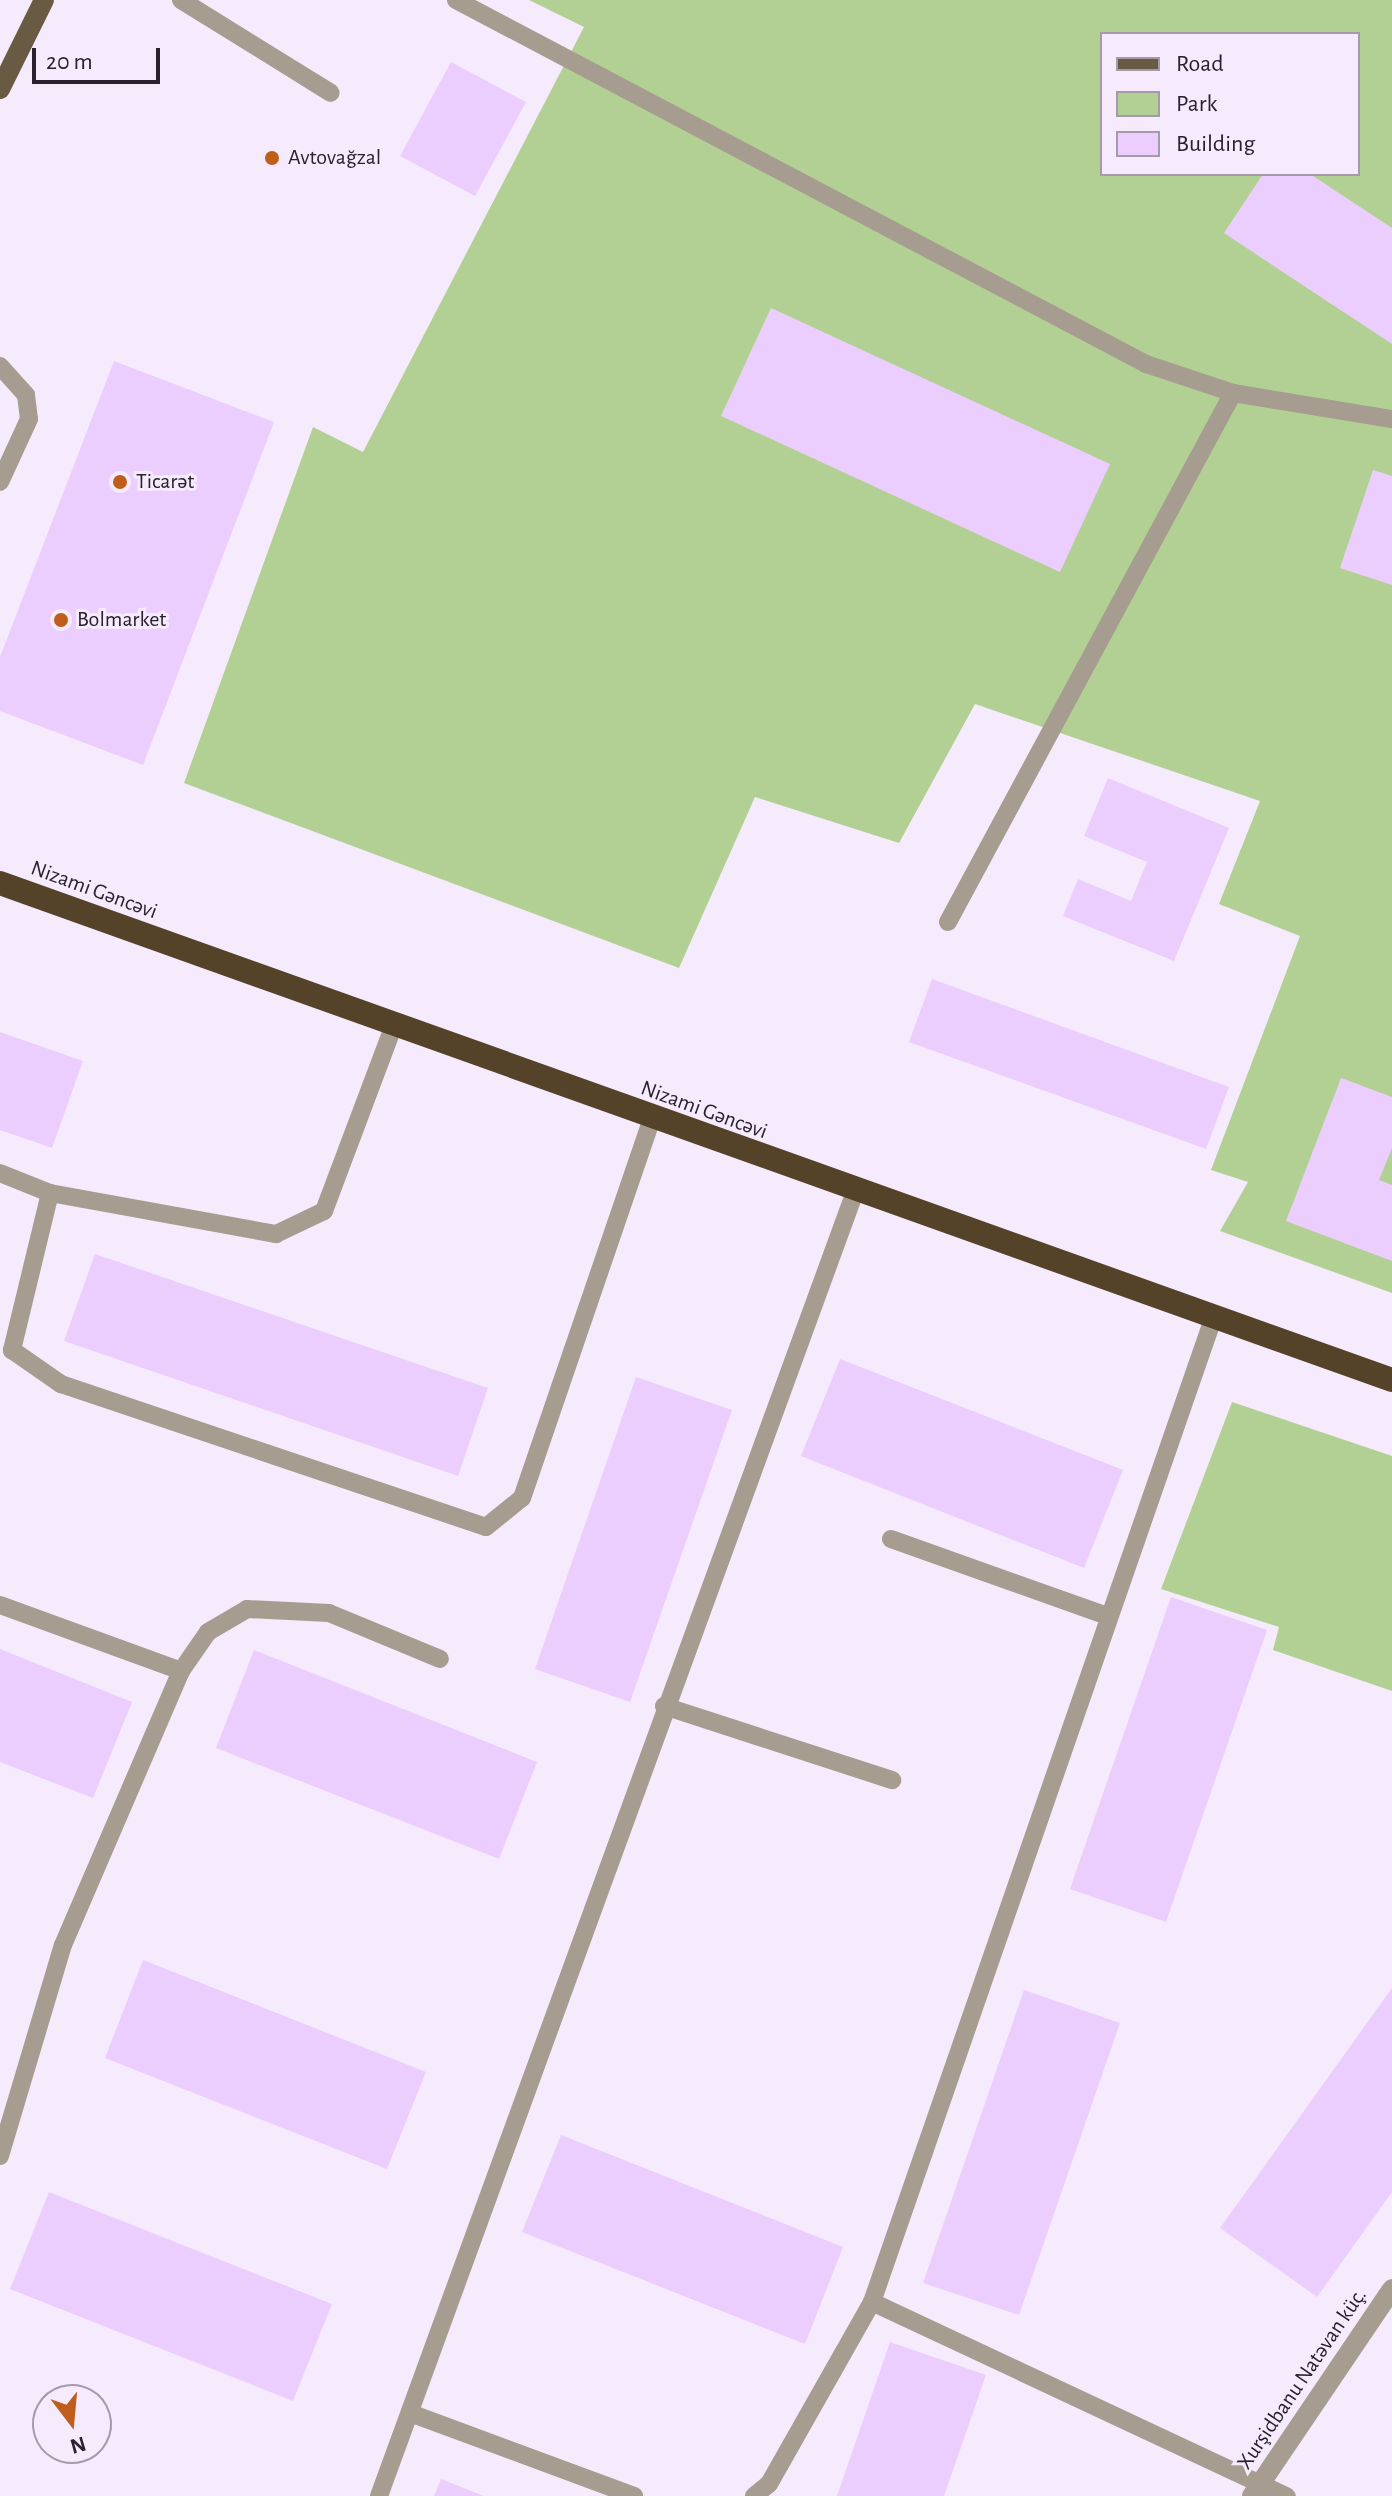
<!DOCTYPE html>
<html>
<head>
<meta charset="utf-8">
<style>
	body { margin:0 }
	#map { position:relative; width:1392px; height:2496px; overflow:hidden; background:#f6eafd; font-family:"Alegreya Sans",sans-serif }
	div>[style] { position:absolute }
	.green>* { inset:0; background:#b3d094 }
	.building>* { inset:0; background:#ebcefd }
	.lane>* { height:18px; margin:-9px; padding:0 9px; transform-origin:9px; border-radius:9px; background:#a69d90 }
	.street>* { height:20px; margin:-10px; padding:0 10px; transform-origin:10px; border-radius:10px; background:#a69d90 }
	.primary>* { height:20px; margin:-10px; padding:0 10px; transform-origin:10px; border-radius:10px; background:#695a43 }
	.highway>* { height:24px; margin:-12px; padding:0 12px; transform-origin:12px; border-radius:12px; background:#544328 }
	.dots>* { width:22px; height:22px; translate:-50% -50%; box-sizing:border-box; border:4px solid #f6eafd; border-radius:50% }
	span { translate:-50% -50%; white-space:nowrap; text-align:center; line-height:1.15; -webkit-text-stroke:6px #f6eafd; paint-order:stroke }
	.poi-label { font-size:22px; color:#29222e }
	.left { translate:0 -50%; text-align:left }
	.street-label { font-size:22px; color:#29222e }
	.legend { position:absolute; left:1100px; top:32px; width:260px; height:144px; box-sizing:border-box; background:#f6eafd; border:2px solid #a49aaa; margin:0; padding:10px 14px; list-style:none; font-size:24px; color:#29222e }
	.legend li { display:flex; align-items:center; gap:16px; height:40px }
	.legend b { width:40px; border:2px solid #a49aaa }
	.north { position:absolute; left:32px; top:2384px; width:80px; height:80px; box-sizing:border-box; background:#f6eafd; border:2px solid #a49aaa; border-radius:50%; rotate:164deg; font-size:22px; font-weight:700; line-height:32px; text-align:center; color:#29222e }
	.north::after { content:''; display:block; margin:auto; width:28px; height:36px; background:#bf5e1b; clip-path:polygon(50% 0,100% 100%,50% 72%,0 100%) }
	.scale { position:absolute; left:32px; top:48px; width:128px; height:36px; box-sizing:border-box; border:4px solid #29222e; border-top:0; padding-left:10px; font-size:24px; line-height:28px; white-space:nowrap; color:#29222e; -webkit-text-stroke:6px #f6eafd; paint-order:stroke }
</style>
</head>
<body>
<div id="map">
	<div class="green">
		<i style="clip-path:polygon(evenodd,529px 0,1392px 0,1392px 1293px,1220px 1231px,1248px 1182px,1211px 1170px,1300px 936px,1219px 904px,1260px 801px,975px 704px,899px 843px,755px 797px,679px 968px,184px 783px,313px 427px,363px 452px,584px 27px,529px 0,1102px 34px,1358px 34px,1358px 174px,1102px 174px,1102px 34px)"></i>
		<i style="clip-path:polygon(1232px 1402px,1392px 1456px,1392px 1691px,1273px 1650px,1279px 1627px,1161px 1589px)"></i>
	</div>
	<div class="building">
		<i style="clip-path:polygon(451px 62px,526px 102px,475px 196px,400px 156px)"></i>
		<i style="clip-path:polygon(1263px 174px,1310px 174px,1392px 228px,1392px 344px,1224px 233px)"></i>
		<i style="clip-path:polygon(771px 308px,1110px 464px,1060px 572px,721px 416px)"></i>
		<i style="clip-path:polygon(114px 361px,274px 422px,143px 765px,0 711px,0 657px)"></i>
		<i style="clip-path:polygon(1373px 470px,1392px 476px,1392px 585px,1340px 568px)"></i>
		<i style="clip-path:polygon(1108px 778px,1229px 828px,1174px 961px,1063px 916px,1078px 879px,1131px 901px,1147px 862px,1084px 836px)"></i>
		<i style="clip-path:polygon(932px 979px,1229px 1087px,1206px 1149px,909px 1042px)"></i>
		<i style="clip-path:polygon(0 1032px,83px 1061px,52px 1148px,0 1130px)"></i>
		<i style="clip-path:polygon(1341px 1078px,1392px 1097px,1392px 1148px,1379px 1180px,1392px 1185px,1392px 1261px,1286px 1221px)"></i>
		<i style="clip-path:polygon(95px 1254px,488px 1388px,458px 1476px,64px 1341px)"></i>
		<i style="clip-path:polygon(840px 1359px,1123px 1470px,1084px 1568px,801px 1456px)"></i>
		<i style="clip-path:polygon(636px 1377px,732px 1410px,630px 1702px,535px 1669px)"></i>
		<i style="clip-path:polygon(1171px 1597px,1267px 1630px,1166px 1922px,1070px 1889px)"></i>
		<i style="clip-path:polygon(0 1649px,132px 1702px,93px 1798px,0 1762px)"></i>
		<i style="clip-path:polygon(254px 1650px,537px 1762px,499px 1859px,216px 1748px)"></i>
		<i style="clip-path:polygon(143px 1960px,426px 2072px,387px 2169px,105px 2058px)"></i>
		<i style="clip-path:polygon(1392px 1988px,1392px 2192px,1317px 2297px,1220px 2228px)"></i>
		<i style="clip-path:polygon(1024px 1990px,1120px 2023px,1019px 2315px,923px 2283px)"></i>
		<i style="clip-path:polygon(561px 2135px,843px 2247px,805px 2344px,522px 2232px)"></i>
		<i style="clip-path:polygon(49px 2192px,332px 2304px,293px 2401px,10px 2289px)"></i>
		<i style="clip-path:polygon(890px 2342px,986px 2375px,944px 2496px,837px 2496px)"></i>
		<i style="clip-path:polygon(441px 2479px,484px 2496px,434px 2496px)"></i>
	</div>
	<div class="lane">
		<i style="left:181px;top:0;width:176px;rotate:31.8deg"></i>
		<i style="left:456px;top:0;width:780px;rotate:27.81deg"></i>
		<i style="left:1146px;top:364px;width:92px;rotate:18.4deg"></i>
		<i style="left:1233px;top:393px;width:161px;rotate:9.3deg"></i>
		<i style="left:0;top:366px;width:39px;rotate:48deg"></i>
		<i style="left:26px;top:395px;width:24px;rotate:83deg"></i>
		<i style="left:29px;top:419px;width:69px;rotate:114.7deg"></i>
		<i style="left:948px;top:922px;width:601px;rotate:-61.69deg"></i>
		<i style="left:0;top:1173px;width:54px;rotate:21.8deg"></i>
		<i style="left:50px;top:1193px;width:230px;rotate:10.3deg"></i>
		<i style="left:276px;top:1234px;width:53px;rotate:-25.6deg"></i>
		<i style="left:324px;top:1211px;width:197px;rotate:-69.4deg"></i>
		<i style="left:50px;top:1193px;width:162px;rotate:103.6deg"></i>
		<i style="left:12px;top:1350px;width:60px;rotate:34.8deg"></i>
		<i style="left:61px;top:1384px;width:448px;rotate:18.6deg"></i>
		<i style="left:486px;top:1527px;width:46px;rotate:-38.9deg"></i>
		<i style="left:522px;top:1498px;width:401px;rotate:-71.1deg"></i>
		<i style="left:891px;top:1539px;width:229px;rotate:19.6deg"></i>
		<i style="left:0;top:1605px;width:193px;rotate:20deg"></i>
		<i style="left:664px;top:1706px;width:240px;rotate:18deg"></i>
		<i style="left:0;top:2156px;width:220px;rotate:-73.4deg"></i>
		<i style="left:63px;top:1945px;width:298px;rotate:-66.7deg"></i>
		<i style="left:181px;top:1671px;width:47px;rotate:-55.3deg"></i>
		<i style="left:208px;top:1632px;width:45px;rotate:-30.5deg"></i>
		<i style="left:247px;top:1609px;width:82px;rotate:2.8deg"></i>
		<i style="left:329px;top:1613px;width:120px;rotate:22.5deg"></i>
		<i style="left:872px;top:2302px;width:458px;rotate:25.1deg"></i>
		<i style="left:410px;top:2413px;width:239px;rotate:20.3deg"></i>
		<i style="left:379px;top:2496px;width:1388px;rotate:-69.95deg"></i>
		<i style="left:754px;top:2496px;width:19px;rotate:-39deg"></i>
		<i style="left:769px;top:2484px;width:209px;rotate:-60.5deg"></i>
		<i style="left:872px;top:2302px;width:1044px;rotate:-70.87deg"></i>
	</div>
	<div class="street">
		<i style="left:1252px;top:2496px;width:250px;rotate:-55.9deg"></i>
	</div>
	<div class="primary">
		<i style="left:0;top:89px;width:99px;rotate:-63.7deg"></i>
	</div>
	<div class="highway">
		<i style="left:0;top:883px;width:1478px;rotate:19.65deg"></i>
	</div>
	<div class="dots">
		<i style="left:272px;top:158px;background:#bf5e1b"></i>
		<i style="left:120px;top:482px;background:#bf5e1b"></i>
		<i style="left:61px;top:620px;background:#bf5e1b"></i>
	</div>
	<div class="poi-label">
		<span class="left" style="left:288px;top:158px">Avtovağzal</span>
		<span class="left" style="left:136px;top:482px">Ticarət</span>
		<span class="left" style="left:77px;top:620px">Bolmarket</span>
	</div>
	<div class="street-label">
		<span style="left:94px;top:890px;rotate:20deg">Nizami Gəncəvi</span>
		<span style="left:704px;top:1110px;rotate:20deg">Nizami Gəncəvi</span>
		<span style="left:1302px;top:2379px;rotate:-56deg">Xurşidbanu Natəvan küç.</span>
	</div>
	<ul class="legend">
	<li><b style="height:10px;background:#695a43"></b>Road</li>
	<li><b style="height:22px;background:#b3d094"></b>Park</li>
	<li><b style="height:22px;background:#ebcefd"></b>Building</li>
	</ul>
	<div class="north">N</div>
	<div class="scale">20 m</div>
</div>
</body>
</html>
